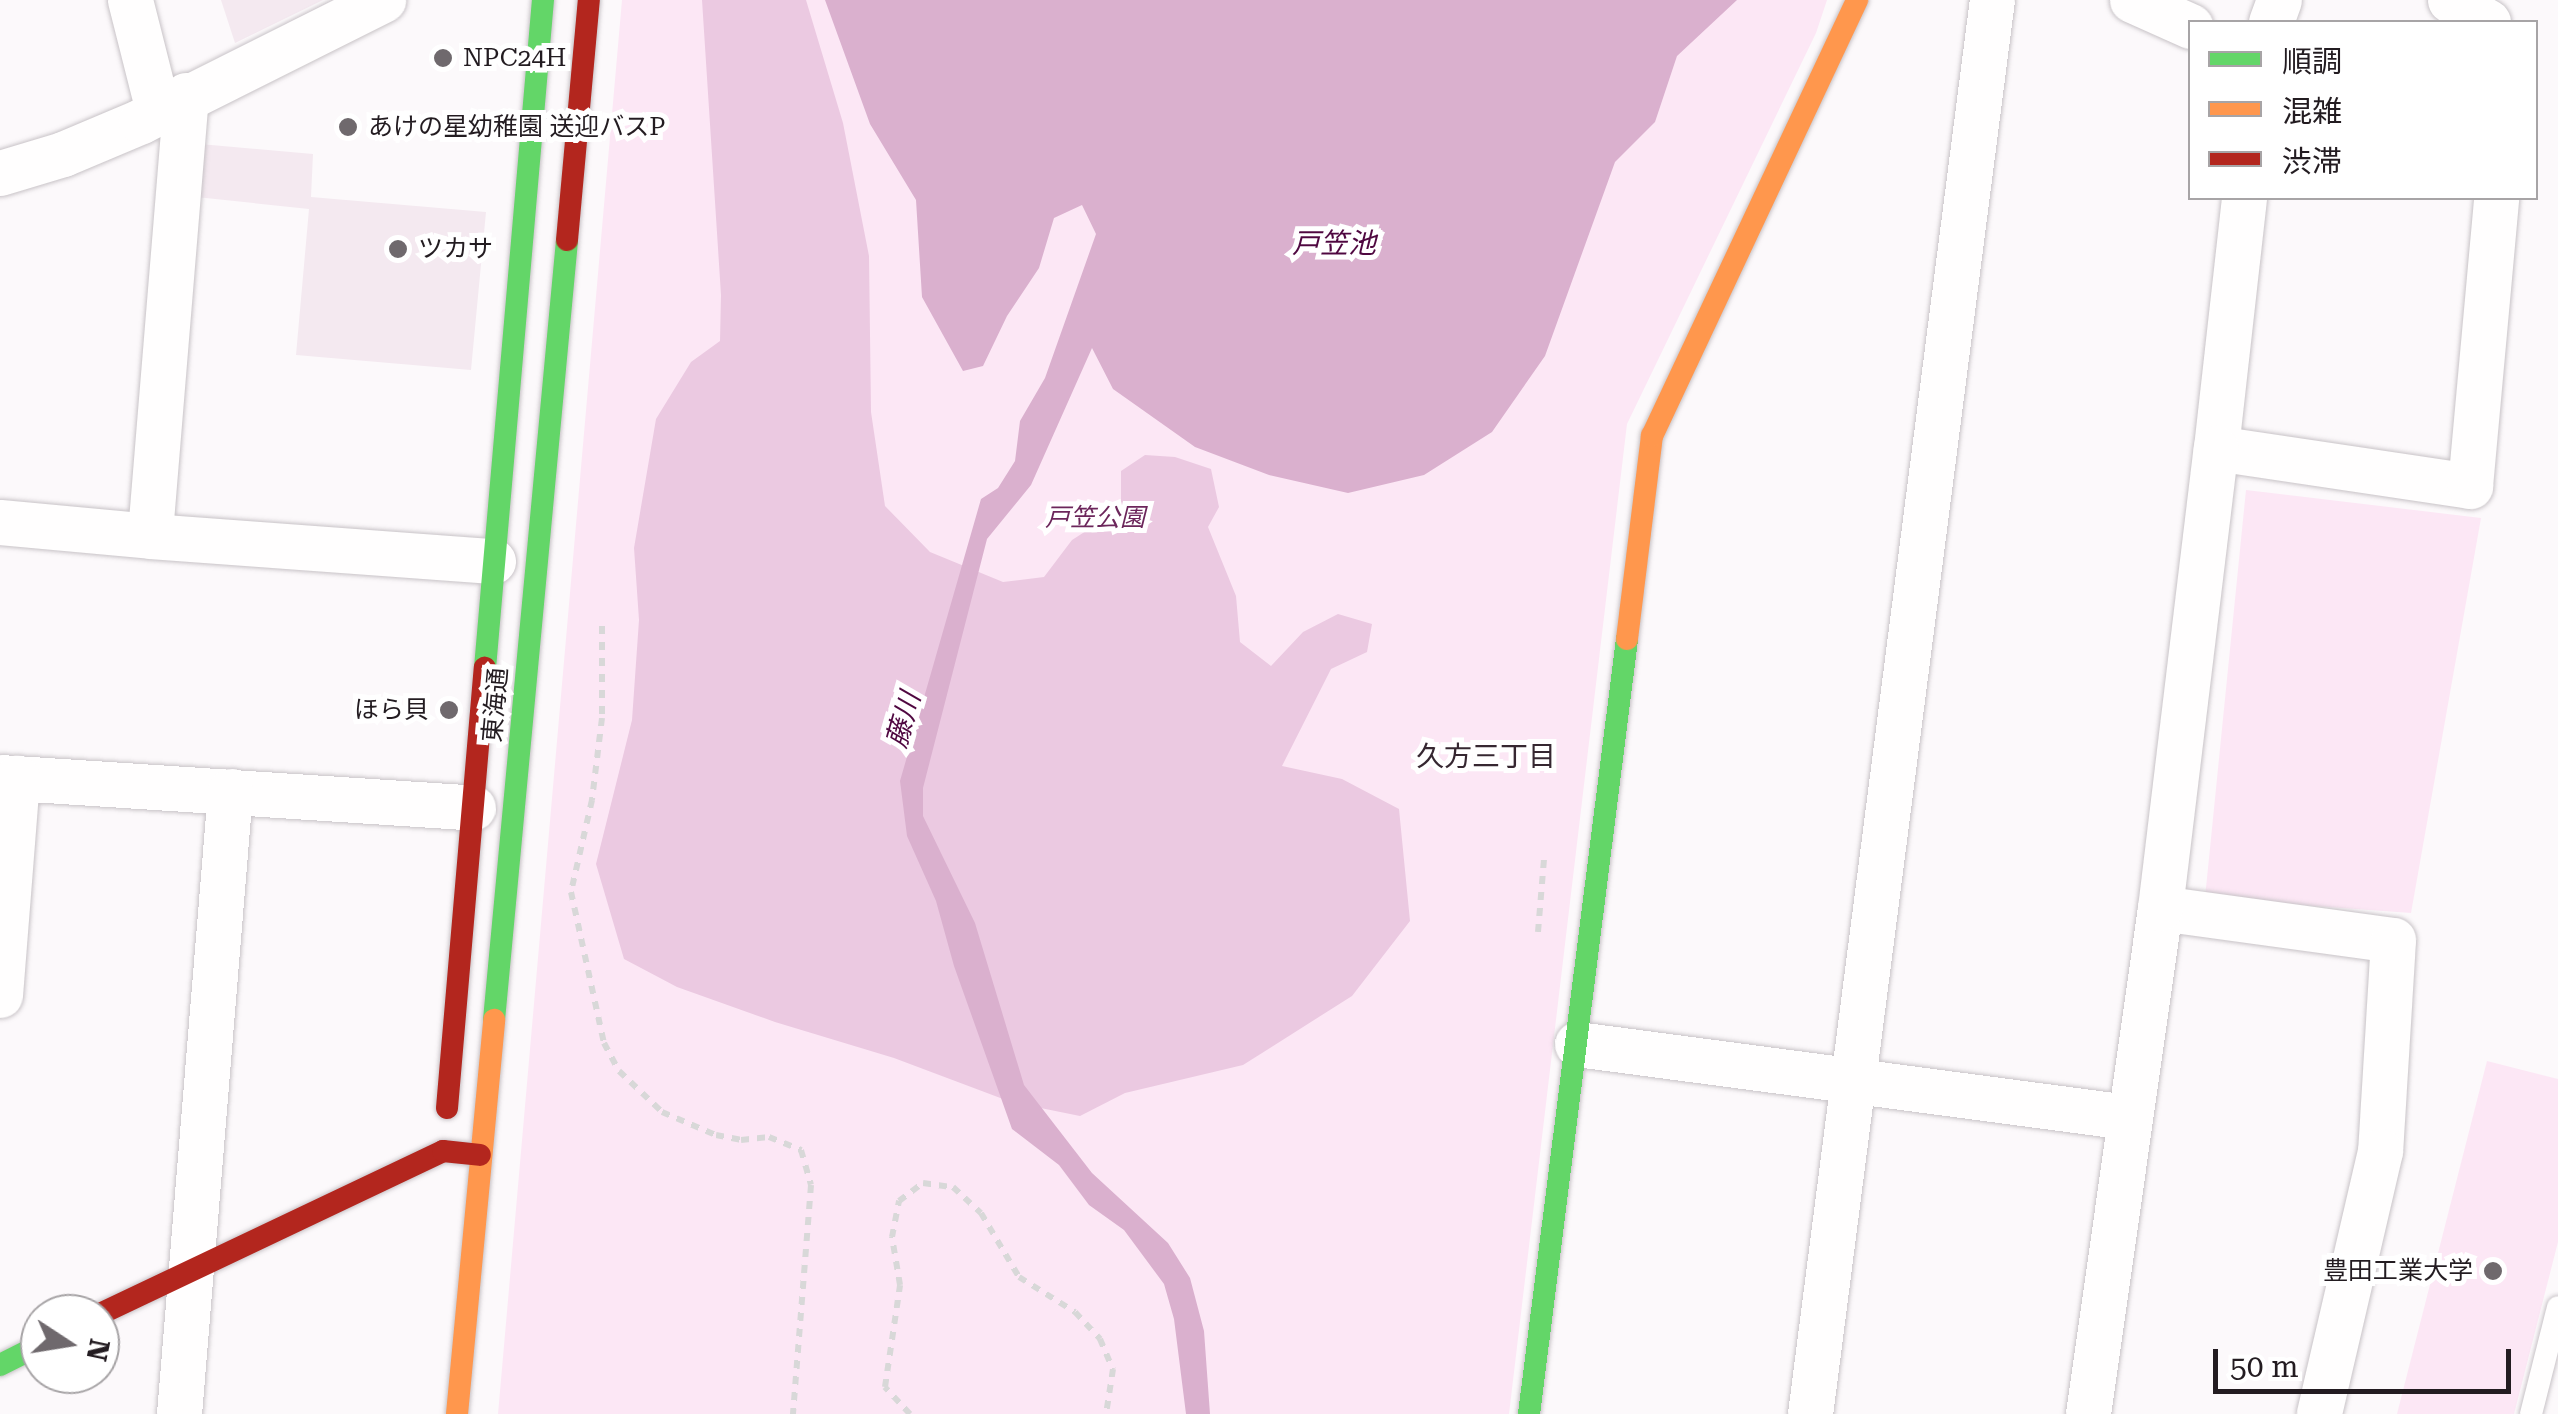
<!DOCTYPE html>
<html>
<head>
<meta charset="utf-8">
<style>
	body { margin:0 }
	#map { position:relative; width:2558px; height:1414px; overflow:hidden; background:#fcf9fb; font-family:"Roboto Serif","Noto Sans JP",serif }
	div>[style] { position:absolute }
	.built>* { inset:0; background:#f4e9f0 }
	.green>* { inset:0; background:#fce7f5 }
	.forest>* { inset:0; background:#ebc9e1 }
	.water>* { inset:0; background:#dab0ce }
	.path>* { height:6px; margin-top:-3px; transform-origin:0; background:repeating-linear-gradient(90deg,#d8d8d8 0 8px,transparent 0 16px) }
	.roads { filter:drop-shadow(0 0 2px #c8c3c7) drop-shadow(0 0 2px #c8c3c7) }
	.lane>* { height:22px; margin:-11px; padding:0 11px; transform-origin:11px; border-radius:11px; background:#fffefe }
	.street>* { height:45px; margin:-22.5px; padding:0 22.5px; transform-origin:22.5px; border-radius:22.5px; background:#fffefe }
	.fast>* { height:22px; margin:-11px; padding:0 11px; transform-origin:11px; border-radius:11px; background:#63d668 }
	.slow>* { height:22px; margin:-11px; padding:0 11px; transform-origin:11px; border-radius:11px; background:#ff974d }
	.jam>* { height:22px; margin:-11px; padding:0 11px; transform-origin:11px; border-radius:11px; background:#b3261e }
	.dots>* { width:28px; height:28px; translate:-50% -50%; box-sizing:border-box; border:5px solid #fff; border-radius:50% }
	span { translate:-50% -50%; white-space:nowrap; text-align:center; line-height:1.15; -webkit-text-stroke:10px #fff; paint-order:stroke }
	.poi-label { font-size:25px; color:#231c21 }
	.left { translate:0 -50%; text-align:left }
	.right { translate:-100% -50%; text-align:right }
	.park-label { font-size:25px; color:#6c265b; font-style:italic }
	.street-label { font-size:25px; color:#231c21 }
	.water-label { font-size:28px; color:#4f0740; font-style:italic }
	.neighbourhood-label { font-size:28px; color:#362731 }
	.legend { position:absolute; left:2188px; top:20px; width:350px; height:180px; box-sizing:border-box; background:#fff; border:2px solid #a7a4a6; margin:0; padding:12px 18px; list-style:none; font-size:30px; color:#231c21 }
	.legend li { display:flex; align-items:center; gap:20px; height:50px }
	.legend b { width:50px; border:2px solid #a7a4a6 }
	.north { position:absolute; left:20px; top:1294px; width:100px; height:100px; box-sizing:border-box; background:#fff; border:2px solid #a7a4a6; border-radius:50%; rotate:102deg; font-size:28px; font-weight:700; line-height:40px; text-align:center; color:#231c21 }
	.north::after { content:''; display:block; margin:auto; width:35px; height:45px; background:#6f696d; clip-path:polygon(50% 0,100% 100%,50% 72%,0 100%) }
	.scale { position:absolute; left:2213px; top:1349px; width:298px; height:45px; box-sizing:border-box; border:5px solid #231c21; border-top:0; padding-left:12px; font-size:30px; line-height:35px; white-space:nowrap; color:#231c21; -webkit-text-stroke:8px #fff; paint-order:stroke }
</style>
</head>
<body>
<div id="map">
	<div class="built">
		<i style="clip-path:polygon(221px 0,323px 0,235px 43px)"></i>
		<i style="clip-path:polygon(200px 144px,313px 154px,311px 197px,486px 212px,471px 370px,296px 355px,309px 209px,196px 197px)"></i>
	</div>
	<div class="green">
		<i style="clip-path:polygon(622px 0,1827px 0,1816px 33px,1627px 424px,1509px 1414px,498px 1414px)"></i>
		<i style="clip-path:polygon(2246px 490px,2481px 518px,2411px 913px,2205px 898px)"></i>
		<i style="clip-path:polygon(2487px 1061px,2558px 1079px,2558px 1242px,2514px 1414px,2397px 1414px)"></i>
	</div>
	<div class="forest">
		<i style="clip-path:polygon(702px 0,806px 0,843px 123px,869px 256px,871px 412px,885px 506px,930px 552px,1003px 582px,1044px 577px,1072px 540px,1108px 517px,1121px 503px,1121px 471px,1145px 455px,1175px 457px,1211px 469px,1219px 507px,1208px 527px,1236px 596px,1240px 642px,1271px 666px,1303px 632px,1338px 614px,1372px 624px,1367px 652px,1331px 669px,1282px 766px,1342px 779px,1399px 809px,1410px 921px,1352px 996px,1243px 1065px,1125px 1093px,1080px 1116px,1011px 1102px,894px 1058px,775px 1022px,677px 987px,624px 959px,596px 864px,632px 720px,639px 620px,634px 548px,656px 419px,691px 362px,720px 341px,721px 295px)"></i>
	</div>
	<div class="water">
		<i style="clip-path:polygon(825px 0,1737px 0,1677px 56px,1655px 122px,1615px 162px,1545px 356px,1492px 432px,1424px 475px,1348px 493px,1269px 475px,1195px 447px,1113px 389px,1092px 348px,1031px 485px,987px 539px,923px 788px,923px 816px,975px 923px,1024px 1085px,1092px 1173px,1168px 1243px,1190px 1278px,1204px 1331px,1210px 1414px,1186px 1414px,1174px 1319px,1164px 1284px,1124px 1230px,1089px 1205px,1059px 1165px,1012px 1129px,954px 966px,936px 901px,907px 836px,900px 781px,981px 499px,998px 488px,1015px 461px,1020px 421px,1045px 378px,1096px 234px,1082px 205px,1054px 218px,1039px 268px,1007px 316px,983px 366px,963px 371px,922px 297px,916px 200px,870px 124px)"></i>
	</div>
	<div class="path">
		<i style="left:602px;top:626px;width:92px;rotate:90deg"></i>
		<i style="left:602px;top:718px;width:83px;rotate:97deg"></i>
		<i style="left:592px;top:800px;width:94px;rotate:102.9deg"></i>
		<i style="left:571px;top:892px;width:155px;rotate:77.7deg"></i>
		<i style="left:604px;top:1043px;width:32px;rotate:62deg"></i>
		<i style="left:619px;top:1071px;width:59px;rotate:43.6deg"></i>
		<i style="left:662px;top:1112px;width:59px;rotate:23.1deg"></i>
		<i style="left:716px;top:1135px;width:25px;rotate:11deg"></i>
		<i style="left:741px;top:1140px;width:28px;rotate:-6deg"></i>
		<i style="left:769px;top:1137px;width:35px;rotate:22deg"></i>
		<i style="left:801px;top:1150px;width:36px;rotate:74deg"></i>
		<i style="left:811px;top:1185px;width:230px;rotate:94.5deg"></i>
		<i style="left:1538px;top:932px;width:73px;rotate:-85.3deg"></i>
		<i style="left:910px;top:1414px;width:37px;rotate:-133deg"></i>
		<i style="left:885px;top:1387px;width:103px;rotate:-81.6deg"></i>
		<i style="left:900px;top:1285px;width:49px;rotate:-99.5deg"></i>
		<i style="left:892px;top:1237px;width:37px;rotate:-79deg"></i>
		<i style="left:899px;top:1201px;width:30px;rotate:-37deg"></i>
		<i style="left:923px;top:1183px;width:30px;rotate:8deg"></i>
		<i style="left:953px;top:1187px;width:38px;rotate:43deg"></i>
		<i style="left:981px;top:1213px;width:74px;rotate:59.3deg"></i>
		<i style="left:1019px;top:1277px;width:66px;rotate:32deg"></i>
		<i style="left:1075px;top:1312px;width:37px;rotate:47deg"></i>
		<i style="left:1100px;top:1339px;width:33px;rotate:67deg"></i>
		<i style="left:1113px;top:1369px;width:46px;rotate:98.8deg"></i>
	</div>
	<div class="roads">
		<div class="lane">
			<i style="left:2531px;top:1414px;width:110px;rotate:-75.8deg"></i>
		</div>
		<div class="street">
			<i style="left:130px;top:0;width:114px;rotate:75.8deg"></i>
			<i style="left:2132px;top:0;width:64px;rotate:24.1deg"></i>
			<i style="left:2450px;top:0;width:44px;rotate:30.1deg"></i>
			<i style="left:2271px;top:22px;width:23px;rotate:-70deg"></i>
			<i style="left:186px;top:95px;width:442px;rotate:94.7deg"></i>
			<i style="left:150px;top:536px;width:344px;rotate:4.2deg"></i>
			<i style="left:0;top:173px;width:66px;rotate:-16.8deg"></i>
			<i style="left:63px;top:154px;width:85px;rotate:-22.9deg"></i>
			<i style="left:141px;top:121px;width:271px;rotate:-26.6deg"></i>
			<i style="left:2244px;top:198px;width:252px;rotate:96.4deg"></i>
			<i style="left:2216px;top:448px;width:257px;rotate:8.5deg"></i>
			<i style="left:2470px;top:486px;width:289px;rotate:-84.8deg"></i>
			<i style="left:0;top:522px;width:151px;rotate:5.3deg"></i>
			<i style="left:0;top:777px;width:474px;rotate:3.7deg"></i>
			<i style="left:2160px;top:908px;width:235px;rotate:7.8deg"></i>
			<i style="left:2393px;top:940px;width:211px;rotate:93.5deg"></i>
			<i style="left:2380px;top:1151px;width:270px;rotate:103.1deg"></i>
			<i style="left:0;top:995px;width:218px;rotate:-85.5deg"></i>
			<i style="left:1577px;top:1044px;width:556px;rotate:7.55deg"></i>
			<i style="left:179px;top:1414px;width:625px;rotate:-85.32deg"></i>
			<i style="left:1810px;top:1414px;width:1426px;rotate:-82.67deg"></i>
			<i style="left:2088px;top:1414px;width:511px;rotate:-81.9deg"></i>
			<i style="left:2160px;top:908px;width:463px;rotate:-83.1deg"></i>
		</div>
		<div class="fast">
			<i style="left:485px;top:668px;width:671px;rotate:-85.04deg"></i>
			<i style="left:494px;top:1020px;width:783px;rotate:-84.65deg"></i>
			<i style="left:0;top:1365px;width:45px;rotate:-26.6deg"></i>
			<i style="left:1529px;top:1414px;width:781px;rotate:-82.79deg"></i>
		</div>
		<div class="slow">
			<i style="left:1627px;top:639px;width:205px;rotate:-83deg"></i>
			<i style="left:1652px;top:436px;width:482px;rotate:-64.8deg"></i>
			<i style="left:457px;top:1414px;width:396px;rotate:-84.6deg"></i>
		</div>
		<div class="jam">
			<i style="left:567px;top:240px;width:241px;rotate:-84.8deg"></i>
			<i style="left:447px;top:1108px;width:442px;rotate:-85.1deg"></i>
			<i style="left:100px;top:1314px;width:380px;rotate:-25.4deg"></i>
			<i style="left:443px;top:1151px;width:37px;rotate:6deg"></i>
		</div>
	</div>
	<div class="dots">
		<i style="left:443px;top:58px;background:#6f696d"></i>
		<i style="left:348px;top:127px;background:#6f696d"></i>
		<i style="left:398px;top:249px;background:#6f696d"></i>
		<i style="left:449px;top:710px;background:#6f696d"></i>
		<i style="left:2493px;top:1271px;background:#6f696d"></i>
	</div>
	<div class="poi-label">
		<span class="left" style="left:463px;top:58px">NPC24H</span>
		<span class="left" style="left:368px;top:127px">あけの星幼稚園 送迎バスP</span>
		<span class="left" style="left:418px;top:249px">ツカサ</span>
		<span class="right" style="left:429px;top:710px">ほら貝</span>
		<span class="right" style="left:2473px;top:1271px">豊田工業大学</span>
	</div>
	<div class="park-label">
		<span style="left:1095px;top:518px">戸笠公園</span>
	</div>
	<div class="street-label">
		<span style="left:496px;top:705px;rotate:-85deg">東海通</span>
	</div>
	<div class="water-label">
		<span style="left:1334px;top:244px">戸笠池</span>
		<span style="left:904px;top:720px;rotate:-74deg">藤川</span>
	</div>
	<div class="neighbourhood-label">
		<span style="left:1486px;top:757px">久方三丁目</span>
	</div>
	<ul class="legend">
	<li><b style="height:12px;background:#63d668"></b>順調</li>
	<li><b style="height:12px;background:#ff974d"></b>混雑</li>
	<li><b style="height:12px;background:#b3261e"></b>渋滞</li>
	</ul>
	<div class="north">N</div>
	<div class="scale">50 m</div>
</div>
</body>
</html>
